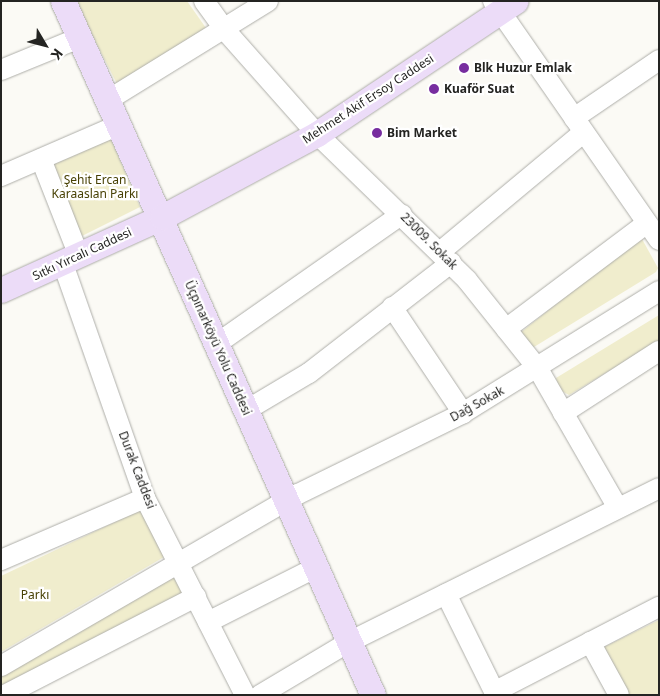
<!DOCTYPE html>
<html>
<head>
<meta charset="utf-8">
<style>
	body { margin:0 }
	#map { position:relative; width:660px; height:696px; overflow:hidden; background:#fbfaf5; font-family:"Noto Sans",sans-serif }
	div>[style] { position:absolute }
	.green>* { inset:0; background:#f0edcd }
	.roads { filter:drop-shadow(0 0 1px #aeaea9) drop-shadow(0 0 1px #aeaea9) }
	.minor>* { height:20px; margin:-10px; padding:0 10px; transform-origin:10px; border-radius:10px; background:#fff }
	.major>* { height:25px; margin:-12.5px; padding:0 12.5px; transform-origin:12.5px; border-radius:12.5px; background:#ecdcf8 }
	.dots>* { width:14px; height:14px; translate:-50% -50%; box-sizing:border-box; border:2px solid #fff; border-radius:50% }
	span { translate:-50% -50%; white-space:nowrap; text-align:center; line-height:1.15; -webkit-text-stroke:4.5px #fff; paint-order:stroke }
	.poi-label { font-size:12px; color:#242422; font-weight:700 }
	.left { translate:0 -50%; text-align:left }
	.street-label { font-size:12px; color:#242422 }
	.park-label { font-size:12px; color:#484104 }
	.frame { position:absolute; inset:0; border:2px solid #242422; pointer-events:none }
	.north { position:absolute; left:20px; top:20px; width:50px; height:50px; -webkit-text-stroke:4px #fff; paint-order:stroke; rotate:127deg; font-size:14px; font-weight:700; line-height:20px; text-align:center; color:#242422 }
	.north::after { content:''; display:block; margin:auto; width:18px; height:22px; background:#242422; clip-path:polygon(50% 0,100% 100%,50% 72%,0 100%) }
</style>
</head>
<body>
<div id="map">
	<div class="green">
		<i style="clip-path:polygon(75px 1px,187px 1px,206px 28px,118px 86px)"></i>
		<i style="clip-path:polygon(111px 139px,140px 207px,80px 237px,50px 166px)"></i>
		<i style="clip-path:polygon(637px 239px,642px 239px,658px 268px,656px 272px,534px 347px,528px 346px,520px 333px)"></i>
		<i style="clip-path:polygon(659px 315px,659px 341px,569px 395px,558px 389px,556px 378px)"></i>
		<i style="clip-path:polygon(142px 509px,164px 557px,1px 652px,1px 576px)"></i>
		<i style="clip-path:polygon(165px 575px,175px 577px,184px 595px,1px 686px,1px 673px)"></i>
		<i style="clip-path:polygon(659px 620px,659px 695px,629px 695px,604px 647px)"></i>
	</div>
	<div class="roads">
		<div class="minor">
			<i style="left:204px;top:1px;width:34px;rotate:54deg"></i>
			<i style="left:224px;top:29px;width:140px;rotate:48.5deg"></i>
			<i style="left:317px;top:134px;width:209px;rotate:44.2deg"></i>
			<i style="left:467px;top:280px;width:114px;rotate:51.4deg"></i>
			<i style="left:538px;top:369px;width:160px;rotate:60.1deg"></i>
			<i style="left:493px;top:1px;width:291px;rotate:55.2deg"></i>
			<i style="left:1px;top:70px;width:84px;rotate:-22.3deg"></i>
			<i style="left:108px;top:100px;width:188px;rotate:-31.7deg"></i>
			<i style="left:574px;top:118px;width:103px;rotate:-34.3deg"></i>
			<i style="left:41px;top:159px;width:104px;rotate:68.6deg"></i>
			<i style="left:1px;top:176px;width:129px;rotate:-23.4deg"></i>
			<i style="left:440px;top:252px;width:187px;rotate:-39.8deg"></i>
			<i style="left:63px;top:264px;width:248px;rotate:70.7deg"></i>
			<i style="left:145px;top:498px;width:221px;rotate:63.1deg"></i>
			<i style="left:392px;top:307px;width:128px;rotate:56.2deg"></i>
			<i style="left:506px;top:329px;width:176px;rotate:-36.9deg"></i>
			<i style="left:215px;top:345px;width:228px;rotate:-35deg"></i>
			<i style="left:245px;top:411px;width:74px;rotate:-30.7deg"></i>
			<i style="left:309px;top:373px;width:180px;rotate:-37.8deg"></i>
			<i style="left:563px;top:413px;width:114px;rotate:-32.9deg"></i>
			<i style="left:1px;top:560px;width:157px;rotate:-23.3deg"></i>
			<i style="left:446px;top:594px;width:113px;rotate:63.7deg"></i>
			<i style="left:208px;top:622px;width:120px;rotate:-26.8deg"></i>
			<i style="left:590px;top:642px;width:60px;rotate:61.3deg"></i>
			<i style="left:1px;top:666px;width:343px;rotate:-30.1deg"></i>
			<i style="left:298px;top:494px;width:184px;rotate:-26.1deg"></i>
			<i style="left:463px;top:413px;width:231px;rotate:-31.9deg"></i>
			<i style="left:494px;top:692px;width:186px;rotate:-27.3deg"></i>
			<i style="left:5px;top:695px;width:215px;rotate:-27.2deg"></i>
			<i style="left:260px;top:695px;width:104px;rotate:-30.8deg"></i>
			<i style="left:349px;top:642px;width:346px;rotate:-26.4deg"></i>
		</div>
		<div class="major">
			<i style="left:63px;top:1px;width:760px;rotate:65.93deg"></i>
			<i style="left:1px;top:290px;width:177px;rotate:-24.4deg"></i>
			<i style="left:162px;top:217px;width:176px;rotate:-28.2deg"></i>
			<i style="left:317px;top:134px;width:239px;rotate:-33.8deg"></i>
		</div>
	</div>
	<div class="dots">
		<i style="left:464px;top:68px;background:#772d9f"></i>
		<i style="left:434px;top:89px;background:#772d9f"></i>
		<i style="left:377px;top:133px;background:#772d9f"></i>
	</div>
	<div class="poi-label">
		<span class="left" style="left:474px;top:68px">Blk Huzur Emlak</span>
		<span class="left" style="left:444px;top:89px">Kuaför Suat</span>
		<span class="left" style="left:387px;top:133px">Bim Market</span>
	</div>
	<div class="street-label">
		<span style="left:368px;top:99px;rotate:-33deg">Mehmet Akif Ersoy Caddesi</span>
		<span style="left:429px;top:241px;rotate:45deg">23009. Sokak</span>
		<span style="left:82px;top:254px;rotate:-25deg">Sıtkı Yırcalı Caddesi</span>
		<span style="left:218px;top:348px;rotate:66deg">Üçpınarköyü Yolu Caddesi</span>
		<span style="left:477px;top:404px;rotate:-29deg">Dağ Sokak</span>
		<span style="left:137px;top:470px;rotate:69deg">Durak Caddesi</span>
	</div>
	<div class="park-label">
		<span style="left:95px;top:187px">Şehit Ercan<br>Karaaslan Parkı</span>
		<span style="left:35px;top:595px">Parkı</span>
	</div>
	<div class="frame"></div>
	<div class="north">K</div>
</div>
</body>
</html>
